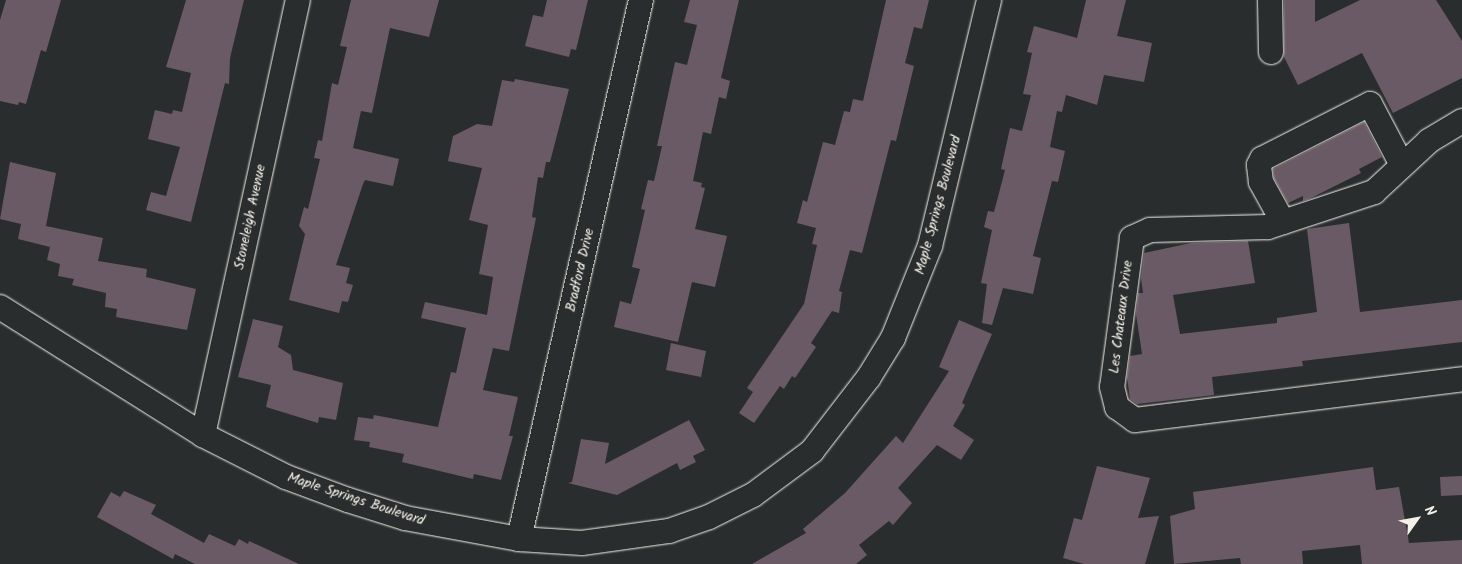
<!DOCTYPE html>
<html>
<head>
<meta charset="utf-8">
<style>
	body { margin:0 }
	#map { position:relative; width:1462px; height:564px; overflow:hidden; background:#2a2d2e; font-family:Kalam,sans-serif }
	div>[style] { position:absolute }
	.building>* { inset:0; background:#6a5a65 }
	.roads { filter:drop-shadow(0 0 1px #f4f1e8) drop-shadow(0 0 1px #f4f1e8) }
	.minor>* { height:24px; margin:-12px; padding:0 12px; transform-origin:12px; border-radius:12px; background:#2a2d2e }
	span { translate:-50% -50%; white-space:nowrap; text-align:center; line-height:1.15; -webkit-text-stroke:4px #2a2d2e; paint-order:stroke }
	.street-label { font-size:14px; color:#f4f1e8 }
	.north { position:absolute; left:1392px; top:494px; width:50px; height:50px; -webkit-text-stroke:4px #2a2d2e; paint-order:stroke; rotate:58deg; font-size:14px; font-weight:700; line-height:20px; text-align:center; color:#f4f1e8 }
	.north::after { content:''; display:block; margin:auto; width:18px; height:22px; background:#f4f1e8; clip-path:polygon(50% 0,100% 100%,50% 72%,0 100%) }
</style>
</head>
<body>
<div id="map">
	<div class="building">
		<i style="clip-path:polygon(6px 0,61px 0,46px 52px,41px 50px,26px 104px,19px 102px,18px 105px,0 101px,0 20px)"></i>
		<i style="clip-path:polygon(186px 0,244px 0,230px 58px,229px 84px,225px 83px,221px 99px,191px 222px,146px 210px,151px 192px,166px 196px,180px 147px,148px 139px,155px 110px,172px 114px,173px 110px,182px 112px,191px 73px,166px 67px)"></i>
		<i style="clip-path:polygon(351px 0,439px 0,429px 37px,390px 28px,372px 113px,361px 111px,353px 148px,399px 159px,393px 186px,365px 180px,363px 184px,336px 265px,350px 268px,346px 283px,353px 285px,348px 302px,342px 301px,339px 313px,289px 300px,305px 234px,299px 226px,304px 207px,308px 209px,320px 159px,314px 158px,318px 140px,322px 141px,332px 83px,338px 85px,347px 47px,340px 46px)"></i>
		<i style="clip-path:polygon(547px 0,588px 0,576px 50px,571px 49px,569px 57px,525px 46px,533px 15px,543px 17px)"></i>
		<i style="clip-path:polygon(690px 0,739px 0,721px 78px,730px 81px,726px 99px,719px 97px,711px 134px,703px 132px,693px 181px,702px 183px,701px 187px,705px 188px,695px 229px,727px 236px,715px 287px,692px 282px,678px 342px,614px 327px,620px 301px,631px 304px,640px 269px,632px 267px,645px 210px,641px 209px,648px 180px,654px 181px,662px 146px,657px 146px,675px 62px,687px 65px,697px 25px,684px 22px)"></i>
		<i style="clip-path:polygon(886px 0,929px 0,922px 29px,914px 27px,905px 63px,914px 66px,896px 141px,891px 140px,862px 253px,850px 250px,839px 291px,842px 292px,839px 313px,832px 311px,811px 343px,816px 347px,795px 378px,792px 376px,784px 389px,780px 386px,754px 423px,739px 413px,753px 392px,747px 388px,804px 304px,817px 245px,812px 244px,816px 228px,797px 223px,803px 200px,807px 202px,823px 142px,835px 145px,844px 111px,850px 112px,853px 99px,863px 101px)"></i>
		<i style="clip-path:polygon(1086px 0,1126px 0,1117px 36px,1152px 43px,1144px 82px,1104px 75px,1097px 105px,1066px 95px,1062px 112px,1057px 111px,1050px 147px,1065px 151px,1058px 182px,1052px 181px,1033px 256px,1041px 258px,1033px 294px,1003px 288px,992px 325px,982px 323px,987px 284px,981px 283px,992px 230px,984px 227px,988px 211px,994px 212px,1005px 170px,1001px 169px,1010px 128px,1022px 131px,1031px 95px,1023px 94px,1032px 53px,1027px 52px,1034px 26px,1077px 38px)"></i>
		<i style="clip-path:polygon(1284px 0,1315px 0,1315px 22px,1360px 0,1436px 0,1462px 41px,1462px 78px,1393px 113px,1362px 53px,1298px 85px,1284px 57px)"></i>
		<i style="clip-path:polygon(515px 79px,569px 89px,550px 162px,546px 162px,543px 178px,538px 177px,532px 217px,536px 218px,509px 351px,493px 348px,483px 390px,518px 397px,509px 436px,513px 436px,501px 480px,474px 474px,473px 479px,402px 462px,404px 454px,369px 447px,370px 442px,354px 440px,358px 417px,373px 419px,374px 415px,438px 427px,451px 372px,456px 373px,466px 328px,421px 318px,425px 302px,487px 315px,493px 277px,479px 274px,488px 225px,469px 220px,482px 168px,448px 161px,453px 136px,477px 124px,492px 126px,502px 80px,514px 82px)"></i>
		<i style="clip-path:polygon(1364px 122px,1382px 157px,1359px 169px,1361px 173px,1309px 199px,1303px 201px,1303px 196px,1288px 203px,1274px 178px,1273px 169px)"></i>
		<i style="clip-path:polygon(10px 162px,56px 173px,46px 226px,103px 238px,98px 261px,147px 269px,146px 277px,196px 289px,187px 330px,116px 317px,117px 309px,105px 307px,106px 293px,72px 285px,74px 279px,58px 276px,60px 264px,47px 260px,50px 247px,18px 239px,21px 224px,0 219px)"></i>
		<i style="clip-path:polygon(1349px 223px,1360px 312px,1462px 300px,1462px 342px,1302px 361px,1303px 366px,1212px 377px,1214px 395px,1137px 404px,1130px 399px,1127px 377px,1130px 356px,1142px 354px,1136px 314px,1138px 293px,1143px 293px,1141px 278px,1144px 253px,1191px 243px,1248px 241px,1255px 283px,1173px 295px,1180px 334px,1277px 323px,1277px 318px,1317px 312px,1307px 229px)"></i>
		<i style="clip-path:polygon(253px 319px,283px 326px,278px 347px,291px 355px,293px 370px,343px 383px,336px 420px,319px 417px,318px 423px,266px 407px,271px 385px,238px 377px)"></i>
		<i style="clip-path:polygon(959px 320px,992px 334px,962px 403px,965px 405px,953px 426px,974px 440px,961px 460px,937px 445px,898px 488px,912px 503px,893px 525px,889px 521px,859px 545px,867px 555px,856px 564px,752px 564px,806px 533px,803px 529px,845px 493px,896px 436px,903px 443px,949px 371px,939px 367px)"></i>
		<i style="clip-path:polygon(671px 343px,706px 351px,701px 377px,666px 370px)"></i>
		<i style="clip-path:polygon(689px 420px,705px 450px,693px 456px,696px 462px,680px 470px,677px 463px,617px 495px,568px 483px,572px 482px,581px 439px,609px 443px,605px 464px)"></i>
		<i style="clip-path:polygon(1097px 466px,1150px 478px,1138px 518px,1159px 516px,1145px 564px,1084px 564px,1063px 558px,1074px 518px,1082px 520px)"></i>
		<i style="clip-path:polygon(1373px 467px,1376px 490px,1399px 487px,1409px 543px,1462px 540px,1462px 564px,1362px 564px,1360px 545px,1302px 551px,1303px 564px,1241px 564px,1240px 558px,1174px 564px,1170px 516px,1195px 509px,1193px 492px)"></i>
		<i style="clip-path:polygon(1462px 476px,1462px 495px,1441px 496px,1440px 477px)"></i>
		<i style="clip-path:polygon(124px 491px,156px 505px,151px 514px,204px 543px,209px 534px,235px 546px,239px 539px,248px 544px,249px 541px,299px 564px,195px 564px,175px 554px,173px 559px,97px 517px,111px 492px,120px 497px)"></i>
	</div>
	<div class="roads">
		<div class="minor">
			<i style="left:1270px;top:0;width:52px;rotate:88.9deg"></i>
			<i style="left:1462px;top:121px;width:39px;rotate:149deg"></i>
			<i style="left:1429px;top:141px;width:75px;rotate:137.2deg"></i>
			<i style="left:1374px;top:192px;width:112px;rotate:161.7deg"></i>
			<i style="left:1268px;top:227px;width:118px;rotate:178.5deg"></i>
			<i style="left:1150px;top:230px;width:20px;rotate:156deg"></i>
			<i style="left:1132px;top:238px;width:150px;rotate:97.6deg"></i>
			<i style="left:1112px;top:387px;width:21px;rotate:76deg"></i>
			<i style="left:1117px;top:407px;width:22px;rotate:36deg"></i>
			<i style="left:1135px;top:420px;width:330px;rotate:-7.1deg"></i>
			<i style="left:1283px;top:222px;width:46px;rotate:-118.8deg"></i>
			<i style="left:1261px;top:182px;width:17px;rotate:-97deg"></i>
			<i style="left:1259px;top:165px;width:7px;rotate:-63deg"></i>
			<i style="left:1262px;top:159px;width:121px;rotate:-27deg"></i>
			<i style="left:1370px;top:104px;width:69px;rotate:62.3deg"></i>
			<i style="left:0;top:307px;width:240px;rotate:32.2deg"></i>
			<i style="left:203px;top:435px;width:93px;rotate:26.8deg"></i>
			<i style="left:286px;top:477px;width:66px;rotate:20.4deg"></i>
			<i style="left:348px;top:500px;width:60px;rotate:17.5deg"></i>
			<i style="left:405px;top:518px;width:116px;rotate:10.4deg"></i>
			<i style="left:519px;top:539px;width:63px;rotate:3.6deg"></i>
			<i style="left:582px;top:543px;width:88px;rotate:-7.9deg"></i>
			<i style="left:669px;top:531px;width:42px;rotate:-19.3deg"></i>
			<i style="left:709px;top:517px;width:49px;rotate:-26.6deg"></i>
			<i style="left:753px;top:495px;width:74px;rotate:-36.7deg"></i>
			<i style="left:812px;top:451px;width:93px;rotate:-52.4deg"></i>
			<i style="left:869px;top:377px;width:46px;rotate:-58.4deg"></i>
			<i style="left:893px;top:338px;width:99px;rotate:-68.1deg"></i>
			<i style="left:930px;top:246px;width:253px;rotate:-76.5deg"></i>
			<i style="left:203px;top:435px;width:445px;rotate:-77.7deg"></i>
			<i style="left:519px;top:539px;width:553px;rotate:-77.25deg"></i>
		</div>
	</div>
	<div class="street-label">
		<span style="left:938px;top:205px;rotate:-75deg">Maple Springs Boulevard</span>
		<span style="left:250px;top:217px;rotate:-78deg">Stoneleigh Avenue</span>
		<span style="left:580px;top:270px;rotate:-77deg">Bradford Drive</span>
		<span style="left:1121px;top:317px;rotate:-83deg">Les Chateaux Drive</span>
		<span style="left:356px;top:499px;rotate:18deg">Maple Springs Boulevard</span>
	</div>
	<div class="north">N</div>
</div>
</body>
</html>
